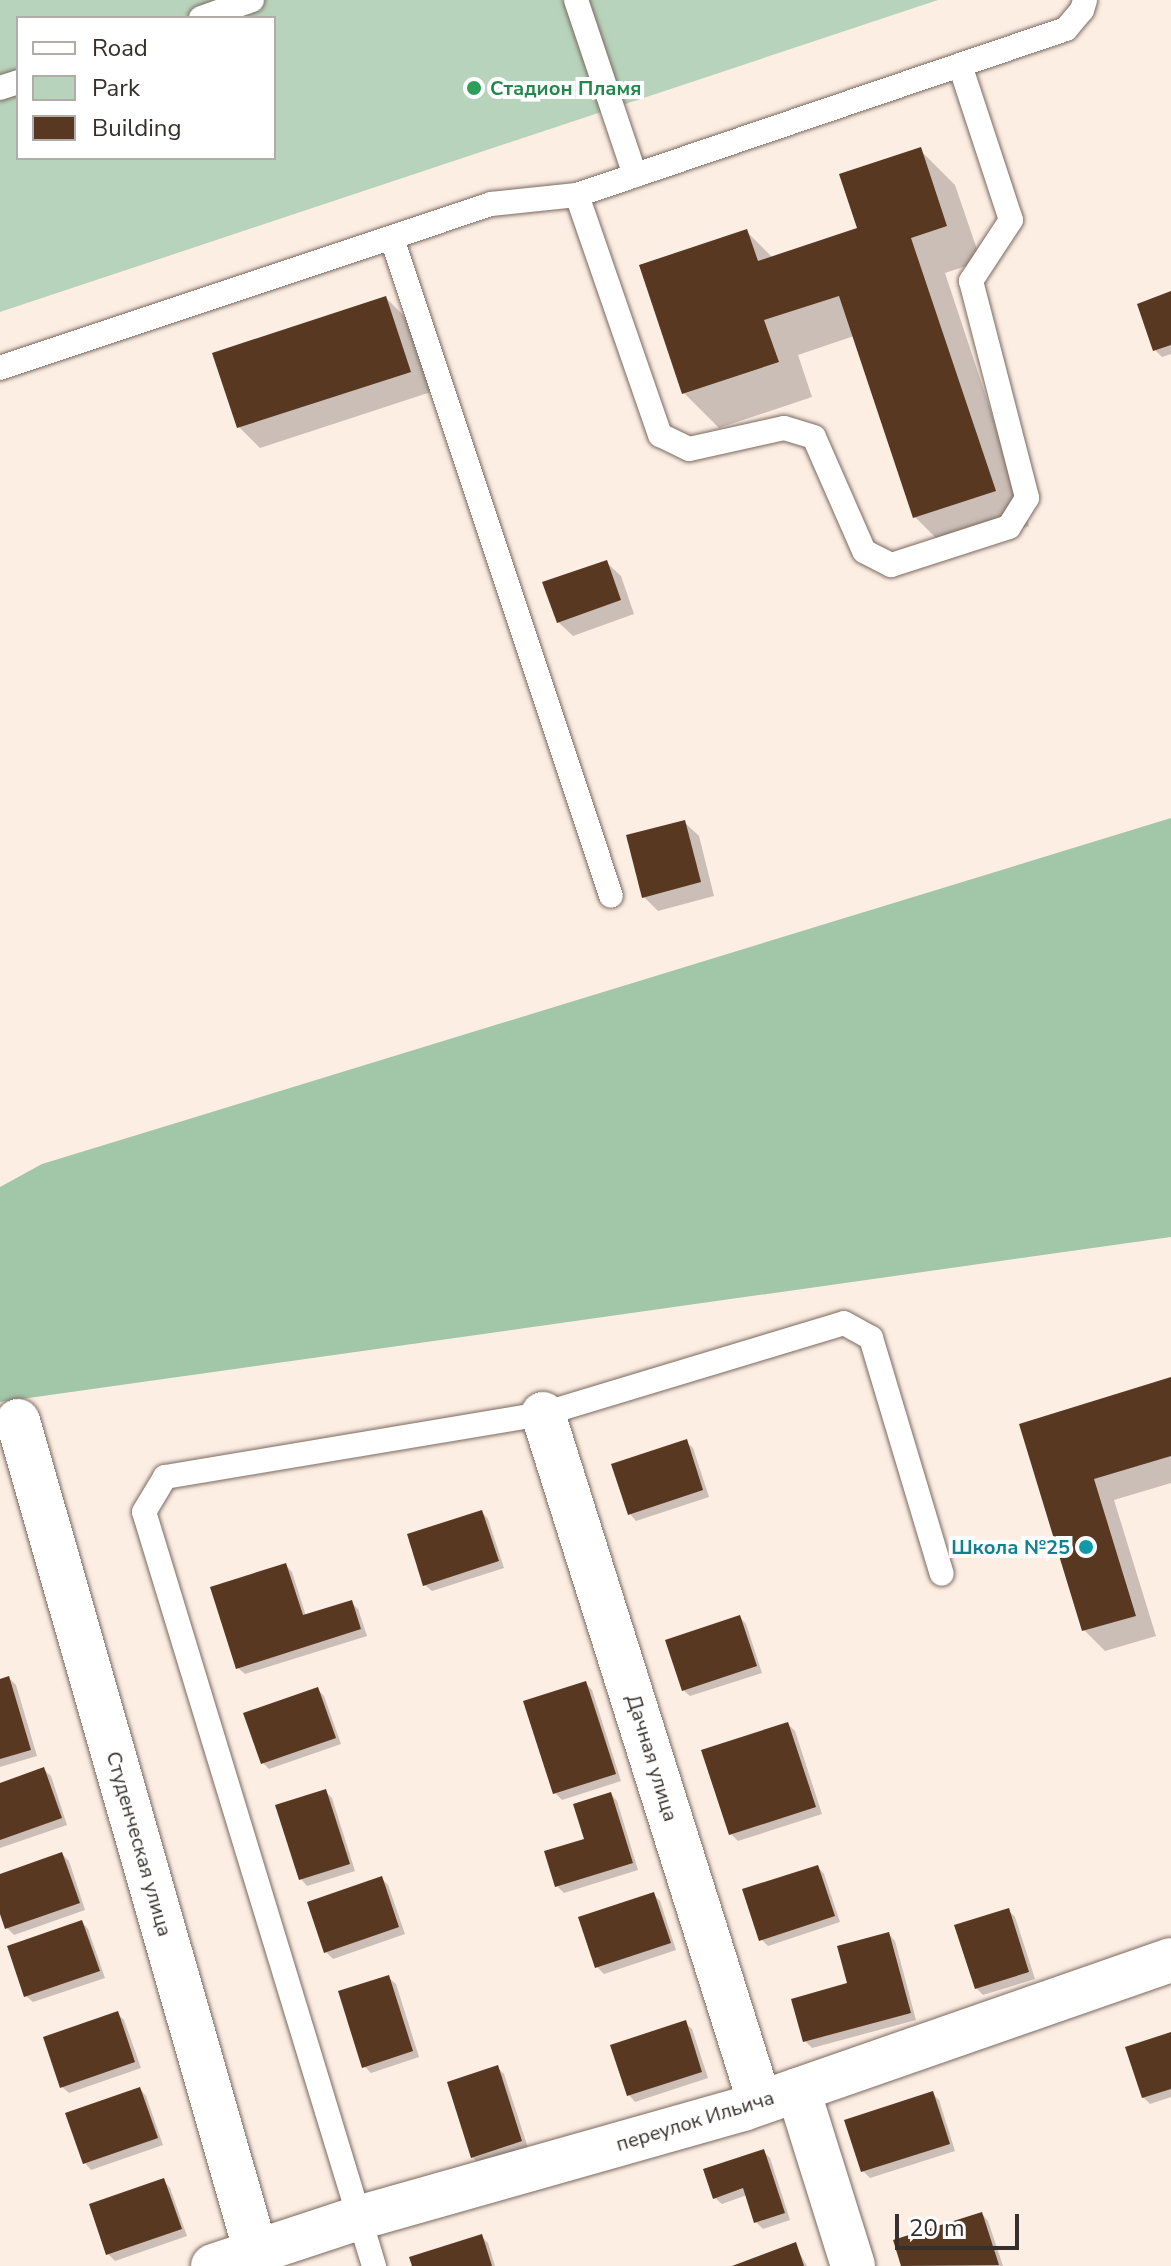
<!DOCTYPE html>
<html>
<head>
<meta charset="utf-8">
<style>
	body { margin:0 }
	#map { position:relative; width:1171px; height:2266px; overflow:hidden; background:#fdeee4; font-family:"Nunito Sans",sans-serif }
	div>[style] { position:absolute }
	.green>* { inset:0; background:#b8d3bc }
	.forest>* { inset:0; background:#a2c6a8 }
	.shadow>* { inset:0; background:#0003 }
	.building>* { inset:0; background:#593822 }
	.roads { filter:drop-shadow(0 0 2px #79695f) drop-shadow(0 0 2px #79695f) }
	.lane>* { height:24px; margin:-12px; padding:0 12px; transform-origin:12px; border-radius:12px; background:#fff }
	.street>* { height:44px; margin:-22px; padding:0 22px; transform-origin:22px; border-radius:22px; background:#fff }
	.dots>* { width:22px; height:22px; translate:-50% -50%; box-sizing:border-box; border:4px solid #fff; border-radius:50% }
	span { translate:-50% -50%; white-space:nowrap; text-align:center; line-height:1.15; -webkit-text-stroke:8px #fff; paint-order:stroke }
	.leisure-label { font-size:20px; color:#27864d; font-weight:700 }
	.left { translate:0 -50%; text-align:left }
	.culture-label { font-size:20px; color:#0d838f; font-weight:700 }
	.right { translate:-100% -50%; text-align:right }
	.street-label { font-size:20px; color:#372f2b }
	.legend { position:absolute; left:16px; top:16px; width:260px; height:144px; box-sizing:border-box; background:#fff; border:2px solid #afacaa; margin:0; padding:10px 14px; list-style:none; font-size:24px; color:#372f2b }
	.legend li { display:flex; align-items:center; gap:16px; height:40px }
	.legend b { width:40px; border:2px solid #afacaa }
	.scale { position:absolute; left:895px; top:2214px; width:124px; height:36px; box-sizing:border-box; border:4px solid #372f2b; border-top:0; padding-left:10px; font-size:24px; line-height:28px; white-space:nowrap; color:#372f2b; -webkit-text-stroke:6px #fff; paint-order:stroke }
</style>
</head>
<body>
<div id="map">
	<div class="green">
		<i style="clip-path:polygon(evenodd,0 0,938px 0,0 312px,0 0,18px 18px,274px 18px,274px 158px,18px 158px,18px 18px)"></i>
	</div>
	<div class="forest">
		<i style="clip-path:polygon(1171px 818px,1171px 1237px,0 1402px,0 1187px,42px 1164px)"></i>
	</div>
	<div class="shadow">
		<i style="clip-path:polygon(920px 150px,955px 185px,981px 261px,945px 273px,1029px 526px,950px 552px,915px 517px,854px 336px,798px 355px,812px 397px,719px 428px,684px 393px,747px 232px,773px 258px,859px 230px)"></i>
		<i style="clip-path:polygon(1171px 294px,1171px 354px,1162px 357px,1155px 350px)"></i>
		<i style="clip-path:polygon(386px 298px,407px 319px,431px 392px,260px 448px,239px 427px)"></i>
		<i style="clip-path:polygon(606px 562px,621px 576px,634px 614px,573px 636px,558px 622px)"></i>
		<i style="clip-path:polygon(684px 822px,699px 836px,714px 896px,658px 911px,644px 897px)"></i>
		<i style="clip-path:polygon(1171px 1379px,1171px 1483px,1114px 1500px,1156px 1636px,1105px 1651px,1084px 1630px,1022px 1425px)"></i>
		<i style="clip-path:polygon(686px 1442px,693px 1448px,709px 1497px,636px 1521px,630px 1514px)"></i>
		<i style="clip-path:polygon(482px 1512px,488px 1519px,504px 1568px,432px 1591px,425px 1585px)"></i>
		<i style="clip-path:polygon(286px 1565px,292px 1572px,306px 1616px,351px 1602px,358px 1609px,367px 1636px,245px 1674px,238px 1668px)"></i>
		<i style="clip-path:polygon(740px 1617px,746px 1624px,762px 1673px,690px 1696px,683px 1690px)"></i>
		<i style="clip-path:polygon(9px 1678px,16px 1685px,37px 1756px,0 1767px,0 1681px)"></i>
		<i style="clip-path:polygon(585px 1683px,592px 1690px,621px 1781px,562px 1800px,555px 1793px)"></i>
		<i style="clip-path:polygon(317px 1689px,324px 1696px,341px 1744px,269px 1769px,262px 1762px)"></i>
		<i style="clip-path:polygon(788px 1724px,795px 1731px,822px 1814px,738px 1841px,731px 1834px)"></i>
		<i style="clip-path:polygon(44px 1770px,51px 1776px,67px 1825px,0 1848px,0 1785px)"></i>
		<i style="clip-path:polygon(325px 1791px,332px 1798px,355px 1871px,307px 1886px,301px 1879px)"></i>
		<i style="clip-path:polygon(611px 1794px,617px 1801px,638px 1870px,564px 1893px,557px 1886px)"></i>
		<i style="clip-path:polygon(62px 1854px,69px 1861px,85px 1910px,14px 1935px,7px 1928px,0 1908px,0 1876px)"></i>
		<i style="clip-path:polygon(818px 1867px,824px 1874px,840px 1922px,768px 1946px,761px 1939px)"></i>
		<i style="clip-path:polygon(381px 1878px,388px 1885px,405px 1934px,333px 1959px,326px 1952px)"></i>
		<i style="clip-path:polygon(653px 1894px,660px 1901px,676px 1950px,604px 1974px,597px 1967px)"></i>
		<i style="clip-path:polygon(1008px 1910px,1015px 1917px,1035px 1979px,983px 1995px,976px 1988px)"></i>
		<i style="clip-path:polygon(82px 1922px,88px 1929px,105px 1978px,33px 2002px,26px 1996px)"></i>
		<i style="clip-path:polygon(889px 1934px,895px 1941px,916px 2020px,812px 2048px,805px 2041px)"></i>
		<i style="clip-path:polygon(389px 1978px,396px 1984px,419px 2057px,371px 2073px,364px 2066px)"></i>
		<i style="clip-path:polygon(117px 2013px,124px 2020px,141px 2068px,69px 2093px,62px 2087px)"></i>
		<i style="clip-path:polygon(685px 2023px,692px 2029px,708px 2078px,635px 2102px,629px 2095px)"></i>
		<i style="clip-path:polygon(1171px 2034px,1171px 2097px,1150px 2104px,1143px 2097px)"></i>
		<i style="clip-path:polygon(498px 2068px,504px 2074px,528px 2148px,479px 2163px,472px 2157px)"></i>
		<i style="clip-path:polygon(140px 2089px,146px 2096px,163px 2145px,91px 2170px,85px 2163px)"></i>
		<i style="clip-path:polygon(932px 2093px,939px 2100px,955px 2151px,870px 2178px,863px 2171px,847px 2121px)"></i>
		<i style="clip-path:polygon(763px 2151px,770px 2158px,790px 2220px,763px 2229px,756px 2222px,747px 2195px,722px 2204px,715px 2198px)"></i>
		<i style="clip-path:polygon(164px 2181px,170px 2188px,187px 2236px,115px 2261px,108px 2254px)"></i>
		<i style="clip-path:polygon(982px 2214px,988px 2221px,1003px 2266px,903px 2266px,896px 2241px)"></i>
		<i style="clip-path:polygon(481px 2236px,488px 2243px,495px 2266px,414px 2266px)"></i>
		<i style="clip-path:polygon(795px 2245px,807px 2266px,736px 2266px)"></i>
	</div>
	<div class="building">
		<i style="clip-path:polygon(921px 147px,947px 226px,911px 238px,996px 491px,913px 518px,839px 296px,764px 320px,779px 362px,682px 394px,639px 265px,747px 229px,758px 261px,857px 228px,839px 174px)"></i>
		<i style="clip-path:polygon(1171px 291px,1171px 345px,1153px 351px,1137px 304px)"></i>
		<i style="clip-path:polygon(386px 296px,411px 372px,237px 428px,212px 353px)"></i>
		<i style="clip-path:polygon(607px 560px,621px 600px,557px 623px,542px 582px)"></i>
		<i style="clip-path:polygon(685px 820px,701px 882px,642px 898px,626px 835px)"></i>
		<i style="clip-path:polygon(1171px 1377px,1171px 1456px,1094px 1479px,1136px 1616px,1082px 1631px,1019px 1424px)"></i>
		<i style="clip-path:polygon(687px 1439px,703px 1490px,628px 1515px,611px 1464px)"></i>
		<i style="clip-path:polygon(482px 1510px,499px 1561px,423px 1586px,407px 1534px)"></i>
		<i style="clip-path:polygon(286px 1563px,303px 1615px,352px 1600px,361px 1629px,236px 1669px,210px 1587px)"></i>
		<i style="clip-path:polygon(740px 1615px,757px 1666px,682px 1691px,665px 1640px)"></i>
		<i style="clip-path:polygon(9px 1676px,31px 1750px,0 1759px,0 1679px)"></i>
		<i style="clip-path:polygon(586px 1681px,616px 1774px,553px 1794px,523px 1701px)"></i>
		<i style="clip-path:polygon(318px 1687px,336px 1738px,261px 1764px,243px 1713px)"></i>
		<i style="clip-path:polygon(788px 1722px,816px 1807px,729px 1835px,701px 1750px)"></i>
		<i style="clip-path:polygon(44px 1767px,62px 1818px,0 1840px,0 1783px)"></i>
		<i style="clip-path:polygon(326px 1789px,350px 1864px,299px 1880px,275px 1805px)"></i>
		<i style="clip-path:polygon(611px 1792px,633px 1863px,555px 1887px,544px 1851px,584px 1839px,573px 1804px)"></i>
		<i style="clip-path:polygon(62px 1852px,80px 1903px,5px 1929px,0 1914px,0 1874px)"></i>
		<i style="clip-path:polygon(818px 1865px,835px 1916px,759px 1941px,742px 1889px)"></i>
		<i style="clip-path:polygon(382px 1876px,399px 1927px,324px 1953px,307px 1902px)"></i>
		<i style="clip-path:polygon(654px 1892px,671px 1943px,595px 1968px,578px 1917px)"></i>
		<i style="clip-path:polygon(1009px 1908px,1029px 1972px,975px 1989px,954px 1925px)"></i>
		<i style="clip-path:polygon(82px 1920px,100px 1971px,24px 1997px,7px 1946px)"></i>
		<i style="clip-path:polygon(889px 1932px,911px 2013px,803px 2042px,791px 1999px,847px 1983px,837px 1946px)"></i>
		<i style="clip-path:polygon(389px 1975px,413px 2051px,362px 2068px,338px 1991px)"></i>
		<i style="clip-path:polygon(118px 2011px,135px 2062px,60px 2088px,43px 2037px)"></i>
		<i style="clip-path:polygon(686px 2020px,702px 2072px,627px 2096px,610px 2045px)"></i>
		<i style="clip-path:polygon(1171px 2032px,1171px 2089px,1142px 2098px,1125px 2047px)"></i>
		<i style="clip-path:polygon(498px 2065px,522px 2141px,471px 2158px,447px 2082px)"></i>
		<i style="clip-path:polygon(140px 2087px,158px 2138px,83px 2164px,65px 2113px)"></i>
		<i style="clip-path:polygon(933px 2091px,950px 2144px,861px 2172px,844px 2120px)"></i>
		<i style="clip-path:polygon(764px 2149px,785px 2213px,754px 2223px,743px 2188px,713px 2199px,703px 2169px)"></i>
		<i style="clip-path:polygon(164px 2178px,182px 2229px,106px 2255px,89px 2204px)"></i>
		<i style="clip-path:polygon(982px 2212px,999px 2265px,901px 2266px,893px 2240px)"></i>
		<i style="clip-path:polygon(482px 2234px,492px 2266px,412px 2266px,409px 2257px)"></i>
		<i style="clip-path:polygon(796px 2242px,804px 2266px,732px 2266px)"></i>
	</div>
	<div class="roads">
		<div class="lane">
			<i style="left:576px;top:0;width:185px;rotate:71.4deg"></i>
			<i style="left:201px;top:18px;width:54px;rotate:-19.4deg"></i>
			<i style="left:960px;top:65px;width:163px;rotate:71.8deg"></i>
			<i style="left:1011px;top:220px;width:73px;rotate:123.3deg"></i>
			<i style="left:971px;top:281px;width:224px;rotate:75.5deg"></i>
			<i style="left:1027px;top:498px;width:34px;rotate:122deg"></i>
			<i style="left:1009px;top:527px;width:124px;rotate:162.1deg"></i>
			<i style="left:891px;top:565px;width:30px;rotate:-153deg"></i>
			<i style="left:864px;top:551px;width:124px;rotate:-113.7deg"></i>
			<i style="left:814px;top:437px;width:31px;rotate:-163deg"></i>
			<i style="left:784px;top:428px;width:97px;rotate:167.5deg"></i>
			<i style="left:689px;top:449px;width:32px;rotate:-154deg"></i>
			<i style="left:660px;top:435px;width:254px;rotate:-109.1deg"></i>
			<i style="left:577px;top:195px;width:516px;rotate:-18.75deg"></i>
			<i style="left:1066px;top:29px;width:25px;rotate:-50deg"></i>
			<i style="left:1082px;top:10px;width:10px;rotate:-73deg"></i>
			<i style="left:0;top:88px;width:19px;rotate:-18deg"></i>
			<i style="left:392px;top:238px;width:693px;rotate:71.59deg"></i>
			<i style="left:0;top:368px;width:518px;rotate:-18.47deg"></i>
			<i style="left:491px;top:204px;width:86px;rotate:-6deg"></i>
			<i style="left:374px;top:2266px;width:788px;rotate:-106.96deg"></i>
			<i style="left:144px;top:1512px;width:41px;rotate:-59deg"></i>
			<i style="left:165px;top:1477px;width:383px;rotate:-9.5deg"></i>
			<i style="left:543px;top:1414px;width:314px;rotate:-16.8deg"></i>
			<i style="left:844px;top:1323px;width:31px;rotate:29deg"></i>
			<i style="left:871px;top:1338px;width:246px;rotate:73.3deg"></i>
		</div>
		<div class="street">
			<i style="left:543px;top:1414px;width:722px;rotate:72.52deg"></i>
			<i style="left:18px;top:1421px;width:879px;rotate:74.02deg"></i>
			<i style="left:798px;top:2090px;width:184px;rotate:72.6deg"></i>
			<i style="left:213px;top:2266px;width:153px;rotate:-18.3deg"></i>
			<i style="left:358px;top:2218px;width:400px;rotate:-15.8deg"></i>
			<i style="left:743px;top:2109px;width:453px;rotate:-19.2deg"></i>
		</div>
	</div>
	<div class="dots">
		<i style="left:474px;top:88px;background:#2e9e5b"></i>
		<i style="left:1086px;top:1547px;background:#0f9aa8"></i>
	</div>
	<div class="leisure-label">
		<span class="left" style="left:490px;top:88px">Стадион Пламя</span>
	</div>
	<div class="culture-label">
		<span class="right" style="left:1070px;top:1547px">Школа №25</span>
	</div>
	<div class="street-label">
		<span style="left:652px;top:1758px;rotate:73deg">Дачная улица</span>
		<span style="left:139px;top:1844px;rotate:74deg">Студенческая улица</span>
		<span style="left:695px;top:2121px;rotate:-17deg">переулок Ильича</span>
	</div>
	<ul class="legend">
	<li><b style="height:10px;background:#fff"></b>Road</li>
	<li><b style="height:22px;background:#b8d3bc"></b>Park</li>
	<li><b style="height:22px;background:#593822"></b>Building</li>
	</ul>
	<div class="scale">20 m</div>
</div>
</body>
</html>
